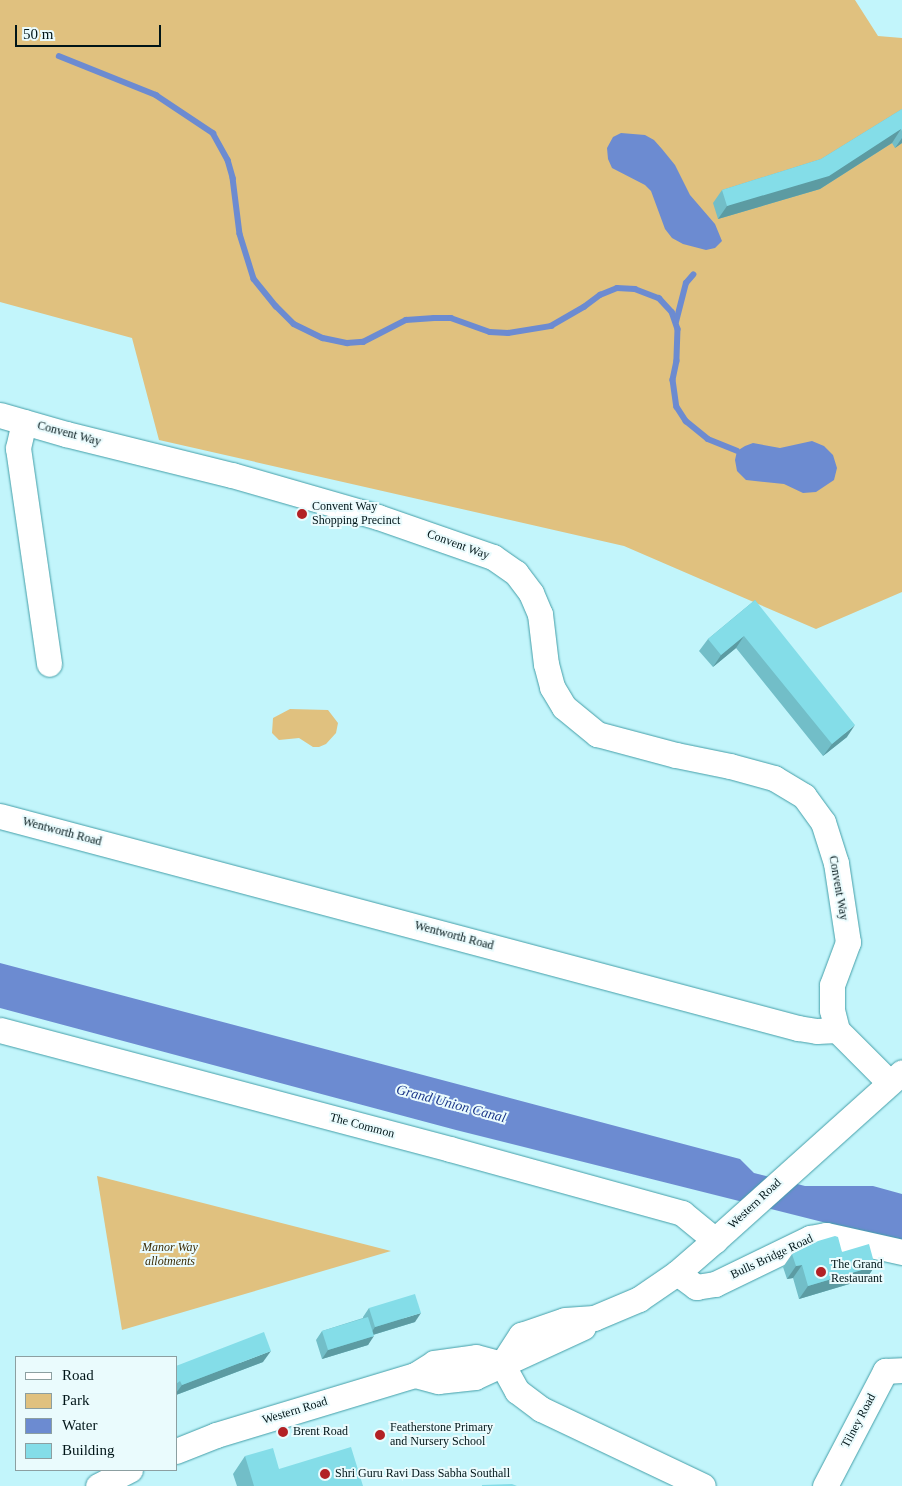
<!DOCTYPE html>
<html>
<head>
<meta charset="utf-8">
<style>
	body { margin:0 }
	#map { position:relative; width:902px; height:1486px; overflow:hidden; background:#c2f5fb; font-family:"Times New Roman",serif }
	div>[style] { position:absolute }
	.green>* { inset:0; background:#e0c17f }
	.water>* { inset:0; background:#6c8bd1 }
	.stream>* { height:5.5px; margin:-2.75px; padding:0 2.75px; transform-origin:2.75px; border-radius:2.75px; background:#6c8bd1 }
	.roads { filter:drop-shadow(0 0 1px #439ea8) drop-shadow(0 0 1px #439ea8) }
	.minor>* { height:25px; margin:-12.5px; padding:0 12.5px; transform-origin:12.5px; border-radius:12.5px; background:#fff }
	.wall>* { inset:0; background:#72bec8 }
	.shaded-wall>* { inset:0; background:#5c9ba2 }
	.building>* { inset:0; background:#84dde8 }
	.dots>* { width:14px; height:14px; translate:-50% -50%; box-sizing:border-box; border:2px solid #eafbfd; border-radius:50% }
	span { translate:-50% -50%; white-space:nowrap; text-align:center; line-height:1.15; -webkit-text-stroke:4px #eafbfd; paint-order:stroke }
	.street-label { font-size:12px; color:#001518 }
	.poi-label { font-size:12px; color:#001518 }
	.left { translate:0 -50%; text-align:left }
	.park-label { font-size:12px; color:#3d2d07; font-style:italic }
	.water-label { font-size:14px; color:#1c378a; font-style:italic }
	.legend { position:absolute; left:15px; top:1356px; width:162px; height:115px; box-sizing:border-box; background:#eafbfd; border:1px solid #8c9fa1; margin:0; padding:6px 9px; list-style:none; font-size:15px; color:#001518 }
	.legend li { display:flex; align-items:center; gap:10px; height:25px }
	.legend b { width:25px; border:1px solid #8c9fa1 }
	.scale { position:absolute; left:15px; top:25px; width:146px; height:22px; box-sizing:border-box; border:2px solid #001518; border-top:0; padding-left:6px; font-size:15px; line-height:18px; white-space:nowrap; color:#001518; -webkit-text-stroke:4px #eafbfd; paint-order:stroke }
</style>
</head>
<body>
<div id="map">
	<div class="green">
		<i style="clip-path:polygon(0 0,855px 0,878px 36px,902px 38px,902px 592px,816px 629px,624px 546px,159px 440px,132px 338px,0 302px)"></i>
		<i style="clip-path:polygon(290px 709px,328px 710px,338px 723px,336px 733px,326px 744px,319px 747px,313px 747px,299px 738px,279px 740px,272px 733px,273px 718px)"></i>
		<i style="clip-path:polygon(97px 1176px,391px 1251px,122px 1330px)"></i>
	</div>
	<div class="water">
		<i style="clip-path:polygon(621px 133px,645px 135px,654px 140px,662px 149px,675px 165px,690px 195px,715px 224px,722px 241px,715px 248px,706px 250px,683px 244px,672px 238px,665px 229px,651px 191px,645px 185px,612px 168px,608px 159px,607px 148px,613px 137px)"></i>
		<i style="clip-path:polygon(812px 441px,824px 446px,833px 455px,837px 468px,834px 480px,816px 492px,803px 493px,784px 484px,746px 480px,737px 471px,735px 460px,737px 451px,745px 446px,753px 443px,780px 448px)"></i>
		<i style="clip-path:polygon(0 963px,740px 1159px,754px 1173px,805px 1186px,873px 1186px,902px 1194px,902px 1242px,456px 1130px,0 1008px)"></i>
	</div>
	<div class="stream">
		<i style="left:59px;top:56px;width:105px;rotate:21.9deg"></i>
		<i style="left:156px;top:95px;width:69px;rotate:33.7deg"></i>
		<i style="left:213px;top:133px;width:31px;rotate:61deg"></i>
		<i style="left:228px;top:160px;width:19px;rotate:74deg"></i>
		<i style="left:233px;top:178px;width:56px;rotate:82.9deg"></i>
		<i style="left:240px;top:234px;width:47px;rotate:72.7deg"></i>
		<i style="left:254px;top:279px;width:35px;rotate:51deg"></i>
		<i style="left:276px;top:306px;width:25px;rotate:45deg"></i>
		<i style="left:294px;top:324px;width:32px;rotate:26deg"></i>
		<i style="left:323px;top:338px;width:25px;rotate:12deg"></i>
		<i style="left:347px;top:343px;width:16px;rotate:-4deg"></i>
		<i style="left:363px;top:342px;width:48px;rotate:-27.1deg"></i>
		<i style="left:406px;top:320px;width:28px;rotate:-4deg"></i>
		<i style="left:434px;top:318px;width:17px"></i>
		<i style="left:451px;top:318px;width:41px;rotate:19.7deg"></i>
		<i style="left:490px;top:332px;width:18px;rotate:3deg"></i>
		<i style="left:508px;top:333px;width:44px;rotate:-9.2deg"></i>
		<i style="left:551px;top:326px;width:38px;rotate:-30deg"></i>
		<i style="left:584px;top:307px;width:20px;rotate:-37deg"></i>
		<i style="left:600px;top:295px;width:18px;rotate:-22deg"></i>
		<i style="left:617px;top:288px;width:18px;rotate:3deg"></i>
		<i style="left:635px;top:289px;width:26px;rotate:21deg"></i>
		<i style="left:659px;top:298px;width:19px;rotate:47deg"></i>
		<i style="left:672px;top:312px;width:18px;rotate:71deg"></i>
		<i style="left:678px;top:329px;width:32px;rotate:92deg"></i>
		<i style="left:677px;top:361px;width:19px;rotate:102deg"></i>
		<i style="left:673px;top:380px;width:27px;rotate:82deg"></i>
		<i style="left:677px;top:407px;width:17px;rotate:57deg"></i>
		<i style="left:686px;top:421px;width:28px;rotate:39deg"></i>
		<i style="left:708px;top:439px;width:31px;rotate:22deg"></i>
		<i style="left:676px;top:322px;width:40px;rotate:-75.6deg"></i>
		<i style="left:686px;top:283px;width:11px;rotate:-49deg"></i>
	</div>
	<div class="roads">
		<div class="minor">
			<i style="left:0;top:415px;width:69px;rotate:16.1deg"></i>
			<i style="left:66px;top:434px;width:171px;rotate:13.9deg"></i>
			<i style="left:232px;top:475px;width:152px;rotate:16deg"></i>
			<i style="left:378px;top:517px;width:122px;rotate:19.2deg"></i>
			<i style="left:493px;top:557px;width:28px;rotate:35deg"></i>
			<i style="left:516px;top:573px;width:25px;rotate:53deg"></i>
			<i style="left:531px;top:593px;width:23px;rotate:67deg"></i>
			<i style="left:540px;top:614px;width:50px;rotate:83.2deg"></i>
			<i style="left:546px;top:664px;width:24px;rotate:75deg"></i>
			<i style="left:552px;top:687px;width:23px;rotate:59deg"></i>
			<i style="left:564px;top:707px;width:43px;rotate:39.3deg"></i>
			<i style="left:597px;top:734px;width:82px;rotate:14.9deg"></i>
			<i style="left:676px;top:755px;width:55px;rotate:11.5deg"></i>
			<i style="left:730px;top:766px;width:46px;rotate:15.3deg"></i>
			<i style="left:774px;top:778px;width:35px;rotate:31deg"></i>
			<i style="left:804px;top:796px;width:32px;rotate:54deg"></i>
			<i style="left:823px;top:822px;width:43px;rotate:72.4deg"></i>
			<i style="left:836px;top:863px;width:80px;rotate:81.4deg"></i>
			<i style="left:848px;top:942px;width:46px;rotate:110.4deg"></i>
			<i style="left:832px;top:985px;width:25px;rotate:90deg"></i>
			<i style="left:832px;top:1010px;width:21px;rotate:76deg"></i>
			<i style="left:837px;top:1030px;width:74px;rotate:45deg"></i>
			<i style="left:24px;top:422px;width:27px;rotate:103deg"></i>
			<i style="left:18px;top:448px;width:218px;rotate:81.8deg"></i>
			<i style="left:0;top:816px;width:826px;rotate:14.88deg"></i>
			<i style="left:798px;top:1028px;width:19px;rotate:9deg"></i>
			<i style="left:817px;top:1031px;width:20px;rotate:-3deg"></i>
			<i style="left:0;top:1030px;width:465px;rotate:14.8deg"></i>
			<i style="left:450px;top:1149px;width:241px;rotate:15.4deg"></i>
			<i style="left:682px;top:1213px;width:43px;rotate:39.3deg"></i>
			<i style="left:677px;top:1273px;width:24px;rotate:36deg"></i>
			<i style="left:696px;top:1287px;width:19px;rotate:-9deg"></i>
			<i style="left:715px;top:1284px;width:106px;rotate:-25.8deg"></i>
			<i style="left:810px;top:1238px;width:16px;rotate:-11deg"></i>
			<i style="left:826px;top:1235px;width:78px;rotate:12.6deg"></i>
			<i style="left:502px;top:1364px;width:31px;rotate:61deg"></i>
			<i style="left:517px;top:1391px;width:30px;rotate:37deg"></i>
			<i style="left:541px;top:1409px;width:179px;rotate:25.4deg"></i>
			<i style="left:415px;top:1375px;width:24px;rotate:15deg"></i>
			<i style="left:438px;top:1381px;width:37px;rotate:-6deg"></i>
			<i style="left:475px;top:1377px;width:119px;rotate:-24.8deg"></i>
			<i style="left:176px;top:1451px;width:43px;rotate:-21.8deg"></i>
			<i style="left:216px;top:1435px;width:208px;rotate:-16.8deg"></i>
			<i style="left:415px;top:1375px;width:22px;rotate:-32deg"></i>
			<i style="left:434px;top:1363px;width:42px;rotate:-8.1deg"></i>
			<i style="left:476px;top:1357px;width:27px;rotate:15deg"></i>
			<i style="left:502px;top:1364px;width:35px;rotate:-57deg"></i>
			<i style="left:521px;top:1335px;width:46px;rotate:-18.8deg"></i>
			<i style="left:565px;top:1320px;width:29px;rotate:-4deg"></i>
			<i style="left:594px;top:1318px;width:49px;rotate:-22.9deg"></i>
			<i style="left:639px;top:1299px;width:46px;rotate:-34.4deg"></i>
			<i style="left:677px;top:1273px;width:50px;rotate:-41deg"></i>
			<i style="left:715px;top:1240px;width:251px;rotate:-41.9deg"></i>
			<i style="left:98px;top:1486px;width:36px;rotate:-27deg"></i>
			<i style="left:825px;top:1486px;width:130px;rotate:-62.4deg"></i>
			<i style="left:885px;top:1371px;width:17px;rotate:-3deg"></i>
		</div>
	</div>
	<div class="wall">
		<i style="clip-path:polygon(902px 109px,902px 143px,895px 148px,892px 143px,820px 189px,718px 219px,713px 203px,722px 190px,821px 159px)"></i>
		<i style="clip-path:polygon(755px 600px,847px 737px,823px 756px,736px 648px,713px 667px,699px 651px,708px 639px)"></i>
		<i style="clip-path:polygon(842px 1252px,875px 1266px,866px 1279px,799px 1299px,793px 1278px,787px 1279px,783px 1267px,792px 1254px)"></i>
		<i style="clip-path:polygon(369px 1308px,415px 1322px,373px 1335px,368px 1345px,322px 1359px,316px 1340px,322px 1331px,363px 1318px,363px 1317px)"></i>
		<i style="clip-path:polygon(263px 1362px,176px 1395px,176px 1366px)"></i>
		<i style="clip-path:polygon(245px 1456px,279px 1469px,363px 1486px,237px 1486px,233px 1474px)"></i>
	</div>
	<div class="shaded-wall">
		<i style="clip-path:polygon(901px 129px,892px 143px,820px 189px,718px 219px,727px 206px)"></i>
		<i style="clip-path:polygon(902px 138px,902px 143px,895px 148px)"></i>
		<i style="clip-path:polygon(744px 636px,736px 648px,713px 667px,721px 655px)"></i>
		<i style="clip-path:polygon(855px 725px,847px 737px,823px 756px,832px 744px)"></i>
		<i style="clip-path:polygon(802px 1265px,793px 1278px,787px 1279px,796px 1266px)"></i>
		<i style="clip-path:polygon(875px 1266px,866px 1279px,799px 1299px,808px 1286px)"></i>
		<i style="clip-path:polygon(421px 1313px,415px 1322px,369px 1336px,375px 1327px)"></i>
		<i style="clip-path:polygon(374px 1336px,368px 1345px,322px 1359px,328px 1350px)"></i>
		<i style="clip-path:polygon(271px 1351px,263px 1362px,176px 1395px,176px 1393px,182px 1385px)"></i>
	</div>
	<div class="building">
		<i style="clip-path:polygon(902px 109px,902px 131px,901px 129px,829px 176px,727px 206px,722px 190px,821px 159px)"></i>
		<i style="clip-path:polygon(755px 600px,855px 725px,832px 744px,744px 636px,721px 655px,708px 639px)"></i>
		<i style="clip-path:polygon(835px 1236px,838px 1237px,842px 1252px,869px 1244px,875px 1266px,808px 1286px,802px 1265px,796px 1266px,792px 1254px,818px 1241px)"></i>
		<i style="clip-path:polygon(415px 1294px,421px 1313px,375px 1327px,369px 1308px)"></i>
		<i style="clip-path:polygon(368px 1317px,374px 1336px,328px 1350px,322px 1331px)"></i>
		<i style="clip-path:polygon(264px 1332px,271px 1351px,182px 1385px,180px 1381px,176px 1384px,176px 1366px)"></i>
		<i style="clip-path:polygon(351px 1447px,363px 1486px,254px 1486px,245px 1456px,273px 1448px,279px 1469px)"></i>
		<i style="clip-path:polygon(512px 1484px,517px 1486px,482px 1486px,482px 1485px)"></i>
	</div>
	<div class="dots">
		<i style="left:302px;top:514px;background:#b22125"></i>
		<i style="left:821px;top:1272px;background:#b22125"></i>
		<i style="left:283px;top:1432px;background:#b22125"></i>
		<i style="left:380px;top:1435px;background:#b22125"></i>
		<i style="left:325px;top:1474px;background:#b22125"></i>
	</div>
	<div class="street-label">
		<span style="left:69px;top:434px;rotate:15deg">Convent Way</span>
		<span style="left:458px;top:545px;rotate:20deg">Convent Way</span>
		<span style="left:62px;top:832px;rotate:15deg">Wentworth Road</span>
		<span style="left:838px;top:888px;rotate:80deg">Convent Way</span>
		<span style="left:454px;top:936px;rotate:15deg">Wentworth Road</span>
		<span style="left:362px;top:1126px;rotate:15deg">The Common</span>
		<span style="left:755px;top:1204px;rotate:-43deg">Western Road</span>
		<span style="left:772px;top:1257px;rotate:-25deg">Bulls Bridge Road</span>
		<span style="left:295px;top:1411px;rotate:-17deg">Western Road</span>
		<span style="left:859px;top:1421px;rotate:-62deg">Tilney Road</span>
	</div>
	<div class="poi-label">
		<span class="left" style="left:312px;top:514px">Convent Way<br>Shopping Precinct</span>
		<span class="left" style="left:831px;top:1272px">The Grand<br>Restaurant</span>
		<span class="left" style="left:390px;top:1435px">Featherstone Primary<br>and Nursery School</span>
		<span class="left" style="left:293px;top:1432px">Brent Road</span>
		<span class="left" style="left:335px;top:1474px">Shri Guru Ravi Dass Sabha Southall</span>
	</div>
	<div class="park-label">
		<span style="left:170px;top:1255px">Manor Way<br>allotments</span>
	</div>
	<div class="water-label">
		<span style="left:451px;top:1104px;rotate:15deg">Grand Union Canal</span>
	</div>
	<ul class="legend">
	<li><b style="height:6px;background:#fff"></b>Road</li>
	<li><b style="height:14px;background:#e0c17f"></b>Park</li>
	<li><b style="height:14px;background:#6c8bd1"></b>Water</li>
	<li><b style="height:14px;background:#84dde8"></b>Building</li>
	</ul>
	<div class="scale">50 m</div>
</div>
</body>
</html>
